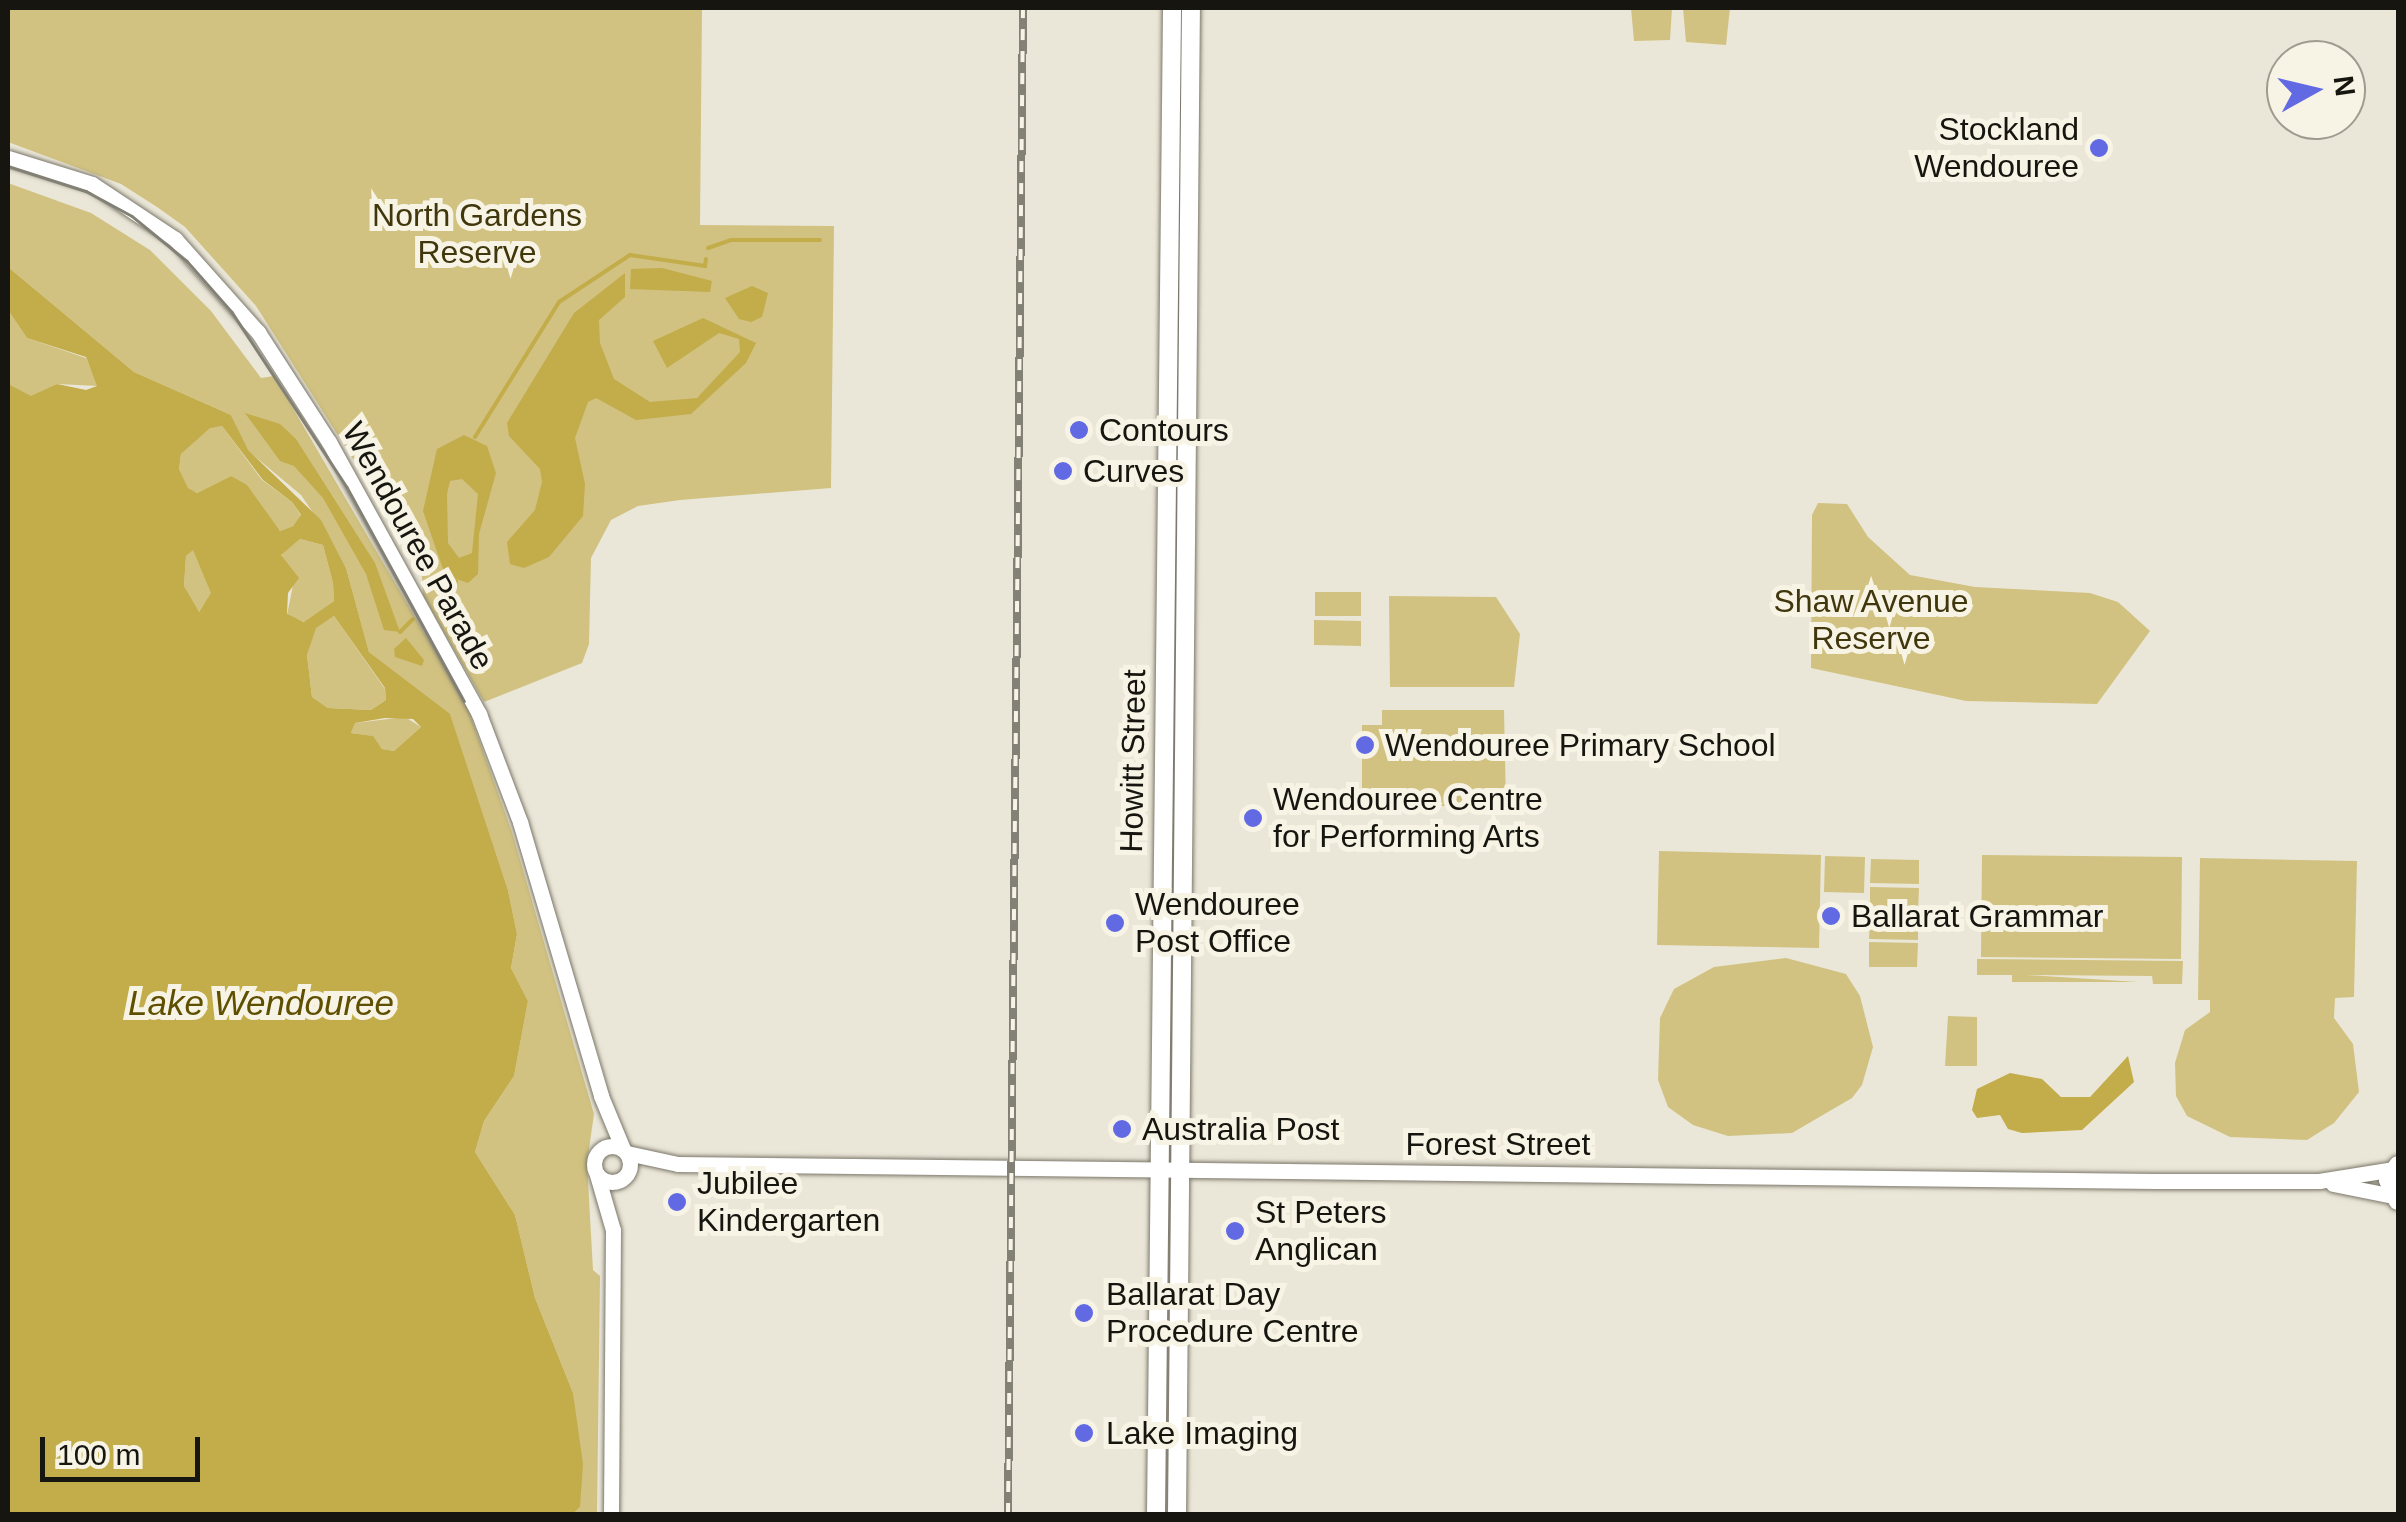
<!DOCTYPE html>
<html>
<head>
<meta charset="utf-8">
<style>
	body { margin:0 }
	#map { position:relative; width:2406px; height:1522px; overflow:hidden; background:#ebe7d8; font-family:Helvetica,sans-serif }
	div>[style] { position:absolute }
	.green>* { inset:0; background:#d1c281 }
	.water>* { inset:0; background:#c3ac4a }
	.stream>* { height:4px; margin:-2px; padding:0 2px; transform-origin:2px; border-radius:2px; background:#c3ac4a }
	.roads { filter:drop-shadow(0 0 2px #7b776a) drop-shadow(0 0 2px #7b776a) }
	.tertiary>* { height:15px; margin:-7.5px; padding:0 7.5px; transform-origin:7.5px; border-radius:7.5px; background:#fff }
	.tertiary>.ring { margin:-7.5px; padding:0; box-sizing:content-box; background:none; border:15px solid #fff; border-radius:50% }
	.secondary>* { height:18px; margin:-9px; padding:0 9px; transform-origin:9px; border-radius:9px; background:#fff }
	.tram>* { height:2.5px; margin:-1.25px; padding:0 1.25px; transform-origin:1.25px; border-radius:1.25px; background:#838176 }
	.rail>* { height:8px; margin-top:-4px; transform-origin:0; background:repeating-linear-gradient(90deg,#f8f4e5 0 11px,#838176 0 22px); box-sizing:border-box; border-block:2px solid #838176 }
	.dots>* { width:28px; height:28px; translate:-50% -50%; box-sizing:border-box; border:5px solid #f8f4e5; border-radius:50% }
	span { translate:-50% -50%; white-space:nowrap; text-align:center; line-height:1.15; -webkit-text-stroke:10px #f8f4e5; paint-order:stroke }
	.poi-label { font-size:32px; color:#16150f }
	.right { translate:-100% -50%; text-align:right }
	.left { translate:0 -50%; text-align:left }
	.park-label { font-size:32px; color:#41370d }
	.street-label { font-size:32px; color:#16150f }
	.water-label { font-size:35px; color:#5f4f00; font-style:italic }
	.frame { position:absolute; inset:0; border:10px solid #16150f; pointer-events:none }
	.north { position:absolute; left:2266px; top:40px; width:100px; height:100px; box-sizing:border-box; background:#f8f4e5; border:2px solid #9e9b8f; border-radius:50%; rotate:82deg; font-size:28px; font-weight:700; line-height:40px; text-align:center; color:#16150f }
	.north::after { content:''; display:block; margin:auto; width:35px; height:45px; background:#616ae2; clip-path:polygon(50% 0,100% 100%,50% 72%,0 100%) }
	.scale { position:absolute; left:40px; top:1437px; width:160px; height:45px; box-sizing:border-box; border:5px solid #16150f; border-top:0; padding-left:12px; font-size:30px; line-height:35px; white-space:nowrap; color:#16150f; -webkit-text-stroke:8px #f8f4e5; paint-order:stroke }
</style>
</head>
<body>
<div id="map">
	<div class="green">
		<i style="clip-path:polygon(8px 8px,702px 8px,700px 225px,834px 226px,831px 488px,680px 500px,638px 506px,611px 520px,591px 558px,589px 644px,582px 663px,484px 702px,423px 595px,422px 577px,384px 508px,256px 306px,185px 227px,157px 207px,121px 184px,8px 142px)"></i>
		<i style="clip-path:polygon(1631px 8px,1672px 8px,1670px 40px,1634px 41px)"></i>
		<i style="clip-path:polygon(1683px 8px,1730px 8px,1726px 45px,1686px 42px)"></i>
		<i style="clip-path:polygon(8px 183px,91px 213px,150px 250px,211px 311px,261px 378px,274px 376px,467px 706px,512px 832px,594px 1114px,587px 1163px,593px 1270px,600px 1276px,597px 1514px,573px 1514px,580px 1507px,573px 1393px,535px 1298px,515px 1215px,475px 1152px,484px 1121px,514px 1076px,528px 1001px,511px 968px,517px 934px,508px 890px,450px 715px,369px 652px,346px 568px,329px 536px,301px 495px,247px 450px,231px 415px,134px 372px,8px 267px)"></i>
		<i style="clip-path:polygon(8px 310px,27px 338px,86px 358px,98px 386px,57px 384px,32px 397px,10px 387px)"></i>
		<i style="clip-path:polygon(222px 426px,262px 480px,292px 502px,301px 516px,293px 526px,280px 531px,231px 476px,197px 493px,188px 489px,179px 469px,181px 454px,210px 427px)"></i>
		<i style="clip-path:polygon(1818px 503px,1847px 504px,1868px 537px,1910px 575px,1975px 587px,2090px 593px,2118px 602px,2150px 631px,2097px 704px,1966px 701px,1811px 668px,1812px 515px)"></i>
		<i style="clip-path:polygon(300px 539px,323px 545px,333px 583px,334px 601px,305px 622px,287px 615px,293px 585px,281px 554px)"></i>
		<i style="clip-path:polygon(193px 549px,212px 593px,198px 613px,184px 586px,186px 556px)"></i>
		<i style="clip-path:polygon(1315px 592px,1361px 592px,1361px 616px,1315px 616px)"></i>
		<i style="clip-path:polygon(1389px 596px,1496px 597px,1520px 634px,1514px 687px,1390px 687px)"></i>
		<i style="clip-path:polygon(334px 616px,385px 689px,386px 700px,371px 710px,328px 708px,312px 697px,307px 655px,315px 628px)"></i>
		<i style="clip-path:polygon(1314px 620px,1361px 621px,1361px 646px,1314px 645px)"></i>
		<i style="clip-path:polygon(1382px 710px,1504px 710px,1506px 806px,1436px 806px,1410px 792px,1362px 792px,1362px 725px,1382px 725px)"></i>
		<i style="clip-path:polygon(405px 717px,421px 727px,394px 751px,382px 749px,372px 736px,351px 733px,355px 723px)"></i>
		<i style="clip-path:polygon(1659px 851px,1821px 855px,1819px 948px,1657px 945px)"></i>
		<i style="clip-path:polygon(1982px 855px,2182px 857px,2181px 959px,1981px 957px)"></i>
		<i style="clip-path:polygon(1825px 856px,1865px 857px,1864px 893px,1824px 892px)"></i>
		<i style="clip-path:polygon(2200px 858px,2357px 861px,2354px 997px,2335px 998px,2334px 1018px,2353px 1044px,2359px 1092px,2334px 1123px,2307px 1140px,2230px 1137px,2187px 1116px,2176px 1096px,2175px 1063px,2185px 1030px,2210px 1012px,2210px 1000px,2198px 1000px)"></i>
		<i style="clip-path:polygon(1871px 859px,1919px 860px,1919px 884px,1870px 883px)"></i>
		<i style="clip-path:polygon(1870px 887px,1919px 888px,1918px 912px,1870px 911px)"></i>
		<i style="clip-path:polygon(1870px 915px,1918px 915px,1918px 940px,1869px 939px)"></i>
		<i style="clip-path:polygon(1869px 942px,1918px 943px,1917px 967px,1869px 967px)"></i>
		<i style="clip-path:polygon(1786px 958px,1846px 974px,1860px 996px,1873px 1047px,1862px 1085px,1852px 1098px,1792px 1133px,1728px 1136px,1693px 1125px,1668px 1107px,1658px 1080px,1660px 1018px,1674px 989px,1714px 967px)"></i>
		<i style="clip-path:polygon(1977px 959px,2183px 961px,2182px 984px,2153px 984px,2152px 976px,2027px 975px,2138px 982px,2012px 982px,2012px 975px,1977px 975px)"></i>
		<i style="clip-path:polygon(1948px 1016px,1977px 1017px,1977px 1066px,1945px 1066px)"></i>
	</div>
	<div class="water">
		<i style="clip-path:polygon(evenodd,8px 267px,134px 372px,231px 415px,248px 450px,321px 520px,346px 568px,369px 652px,450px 714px,508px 890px,517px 934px,511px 968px,528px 1001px,514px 1076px,484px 1121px,475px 1152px,515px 1215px,535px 1298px,573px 1393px,583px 1464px,580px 1507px,573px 1514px,8px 1514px,8px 384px,31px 396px,57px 384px,86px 390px,97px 386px,86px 357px,27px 338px,8px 310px,8px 267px,222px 426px,263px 480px,292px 502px,301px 515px,293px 526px,280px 531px,247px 485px,231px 476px,197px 493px,188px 488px,179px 469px,181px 454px,210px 428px,222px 426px,8px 267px,300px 539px,323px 545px,333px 583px,334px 601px,304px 622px,287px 614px,288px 593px,299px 578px,281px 555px,300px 539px,8px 267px,193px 550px,211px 593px,199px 612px,184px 586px,186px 556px,193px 550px,8px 267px,334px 616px,385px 688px,386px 700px,371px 710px,328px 708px,312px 697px,307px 655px,316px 628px,334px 616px,8px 267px,385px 718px,413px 719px,421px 727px,394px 751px,382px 749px,373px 736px,351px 733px,355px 723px,385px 718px)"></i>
		<i style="clip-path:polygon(662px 268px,712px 281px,710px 292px,630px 289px,631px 269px)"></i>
		<i style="clip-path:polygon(625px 273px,625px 297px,599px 320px,600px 343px,614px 379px,650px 402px,697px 398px,740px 352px,739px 339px,719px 333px,667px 368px,653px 341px,703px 318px,756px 343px,746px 363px,691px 414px,636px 420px,596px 398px,588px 402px,575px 438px,585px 484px,583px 516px,549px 557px,524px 568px,510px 564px,507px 542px,535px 510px,542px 482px,540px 469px,509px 436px,507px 423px,574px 313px)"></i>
		<i style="clip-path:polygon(752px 286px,768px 293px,762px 317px,751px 322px,739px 319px,725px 298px)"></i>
		<i style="clip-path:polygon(245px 413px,280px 424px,296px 439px,375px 563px,400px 632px,384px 630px,366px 574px,323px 498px,294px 466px,280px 461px)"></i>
		<i style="clip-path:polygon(evenodd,464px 435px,487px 446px,496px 473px,479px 534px,478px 574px,468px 583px,445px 575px,423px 511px,437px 449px,464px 435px,462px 479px,478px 494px,472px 553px,459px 558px,448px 543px,447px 494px,450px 481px,462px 479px)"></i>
		<i style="clip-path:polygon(406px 638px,424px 660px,422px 666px,395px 657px,394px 649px)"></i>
		<i style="clip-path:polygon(2128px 1056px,2134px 1082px,2082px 1130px,2022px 1133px,2008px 1129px,2000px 1115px,1977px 1118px,1972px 1110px,1977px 1089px,2010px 1073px,2042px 1079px,2061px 1097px,2090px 1097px)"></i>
	</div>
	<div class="stream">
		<i style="left:708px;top:248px;width:24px;rotate:-19deg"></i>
		<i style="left:731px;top:240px;width:89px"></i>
		<i style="left:475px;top:437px;width:159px;rotate:-58.1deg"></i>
		<i style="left:559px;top:302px;width:85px;rotate:-33.5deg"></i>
		<i style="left:630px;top:255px;width:76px;rotate:8.3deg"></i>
		<i style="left:705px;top:266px;width:7px;rotate:-82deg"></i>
		<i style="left:437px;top:603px;width:15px;rotate:-28deg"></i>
		<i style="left:450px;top:596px;width:16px;rotate:-68deg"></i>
		<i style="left:400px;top:632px;width:18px;rotate:-45deg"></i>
	</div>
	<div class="roads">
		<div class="tertiary">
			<i style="left:8px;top:158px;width:88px;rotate:17.2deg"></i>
			<i style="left:92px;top:184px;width:100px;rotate:33.5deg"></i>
			<i style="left:175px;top:239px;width:125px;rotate:48.3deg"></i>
			<i style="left:258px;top:332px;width:131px;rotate:57.2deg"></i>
			<i style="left:329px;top:442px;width:311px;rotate:61.1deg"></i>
			<i style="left:479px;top:714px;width:116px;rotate:69.2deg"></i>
			<i style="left:520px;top:822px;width:286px;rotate:73.5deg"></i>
			<i style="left:601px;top:1096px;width:57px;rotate:67.5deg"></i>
			<i class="ring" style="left:594px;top:1146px;width:21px;height:21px"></i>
			<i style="left:627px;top:1153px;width:52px;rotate:12.2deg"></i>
			<i style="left:678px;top:1164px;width:1478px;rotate:0.66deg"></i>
			<i style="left:2156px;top:1181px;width:163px"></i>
			<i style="left:2319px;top:1181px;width:76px;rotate:-9.1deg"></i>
			<i style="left:597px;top:1175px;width:57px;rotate:73.8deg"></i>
			<i style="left:613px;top:1230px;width:284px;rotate:90.4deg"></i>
			<i style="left:2333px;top:1184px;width:61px;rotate:11.3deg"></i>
		</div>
		<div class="secondary">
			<i style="left:2398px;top:1165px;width:18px;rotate:124deg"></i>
			<i style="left:2388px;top:1180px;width:23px;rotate:65deg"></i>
			<i style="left:1156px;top:1514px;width:1506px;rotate:-89.39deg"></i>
			<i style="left:1177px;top:1514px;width:1506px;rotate:-89.47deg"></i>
		</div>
	</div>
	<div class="tram">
		<i style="left:8px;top:166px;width:82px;rotate:17.8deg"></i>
		<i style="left:86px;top:191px;width:52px;rotate:28.5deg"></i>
		<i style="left:132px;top:216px;width:71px;rotate:39.3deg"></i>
		<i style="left:187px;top:261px;width:68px;rotate:48.6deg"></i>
		<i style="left:232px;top:312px;width:209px;rotate:56.7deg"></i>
		<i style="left:347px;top:487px;width:244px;rotate:61.3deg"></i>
	</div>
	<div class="rail">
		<i style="left:1008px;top:1514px;width:1506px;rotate:-89.43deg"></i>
	</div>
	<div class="dots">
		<i style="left:2099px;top:148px;background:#616ae2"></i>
		<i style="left:1079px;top:430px;background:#616ae2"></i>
		<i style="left:1063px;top:471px;background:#616ae2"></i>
		<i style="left:1365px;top:745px;background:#616ae2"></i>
		<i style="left:1253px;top:818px;background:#616ae2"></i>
		<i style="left:1831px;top:916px;background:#616ae2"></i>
		<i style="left:1115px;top:923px;background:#616ae2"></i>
		<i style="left:1122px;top:1129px;background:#616ae2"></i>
		<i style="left:677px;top:1202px;background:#616ae2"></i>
		<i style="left:1235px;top:1231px;background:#616ae2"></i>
		<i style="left:1084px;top:1313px;background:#616ae2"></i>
		<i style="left:1084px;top:1433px;background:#616ae2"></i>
	</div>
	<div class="poi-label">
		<span class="right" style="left:2079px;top:148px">Stockland<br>Wendouree</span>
		<span class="left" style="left:1099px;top:430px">Contours</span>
		<span class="left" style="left:1083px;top:471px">Curves</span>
		<span class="left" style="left:1385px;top:745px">Wendouree Primary School</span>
		<span class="left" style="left:1273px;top:818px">Wendouree Centre<br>for Performing Arts</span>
		<span class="left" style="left:1135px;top:923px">Wendouree<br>Post Office</span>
		<span class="left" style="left:1851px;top:916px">Ballarat Grammar</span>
		<span class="left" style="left:1142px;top:1129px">Australia Post</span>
		<span class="left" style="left:697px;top:1202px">Jubilee<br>Kindergarten</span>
		<span class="left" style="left:1255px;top:1231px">St Peters<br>Anglican</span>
		<span class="left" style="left:1106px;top:1313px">Ballarat Day<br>Procedure Centre</span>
		<span class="left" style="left:1106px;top:1433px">Lake Imaging</span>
	</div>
	<div class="park-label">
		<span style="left:477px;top:234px">North Gardens<br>Reserve</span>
		<span style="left:1871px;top:620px">Shaw Avenue<br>Reserve</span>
	</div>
	<div class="street-label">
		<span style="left:418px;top:546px;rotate:61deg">Wendouree Parade</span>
		<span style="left:1133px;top:761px;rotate:-89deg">Howitt Street</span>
		<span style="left:1498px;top:1144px">Forest Street</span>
	</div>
	<div class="water-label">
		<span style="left:261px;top:1003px">Lake Wendouree</span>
	</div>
	<div class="frame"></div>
	<div class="north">N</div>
	<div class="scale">100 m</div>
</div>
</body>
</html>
